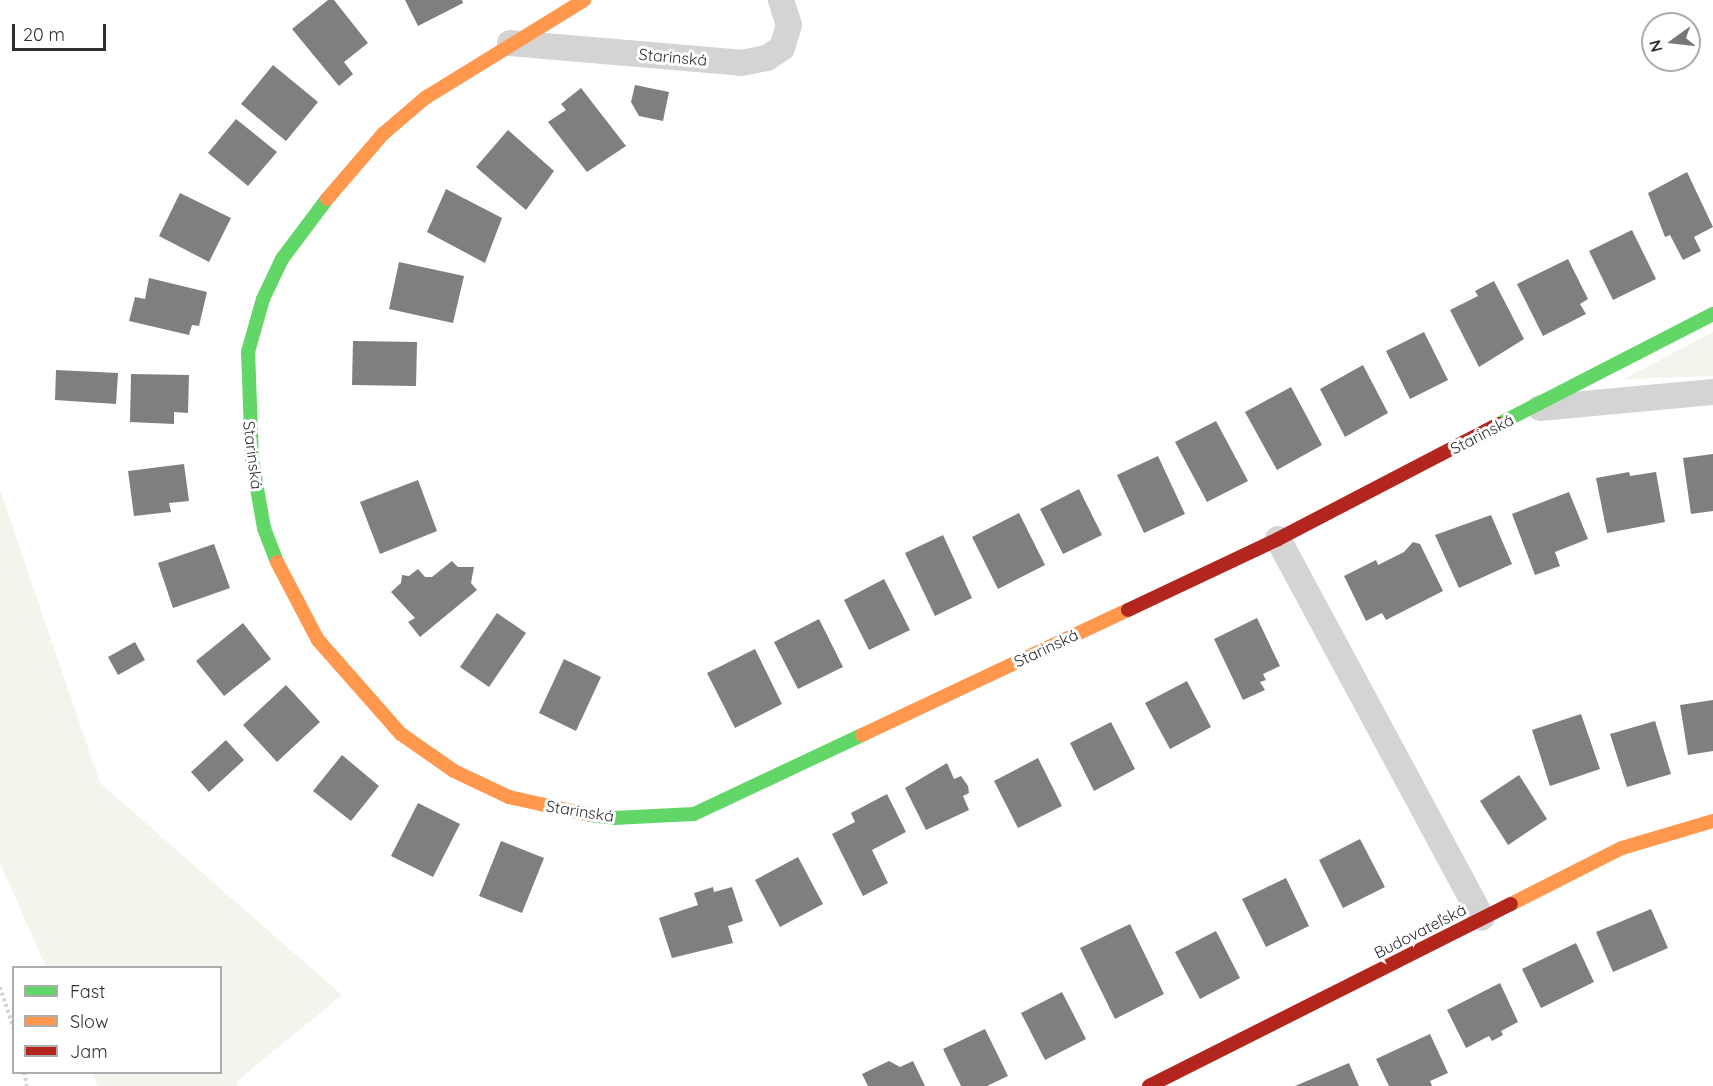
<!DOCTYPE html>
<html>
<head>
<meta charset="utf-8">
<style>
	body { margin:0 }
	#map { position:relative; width:1713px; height:1086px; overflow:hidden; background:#fff; font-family:Quicksand,sans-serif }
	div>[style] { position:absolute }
	.green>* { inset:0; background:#f1f5ec }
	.building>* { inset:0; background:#7f7f7f }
	.path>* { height:4px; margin-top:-2px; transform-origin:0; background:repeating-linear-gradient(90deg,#d4d4d4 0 3px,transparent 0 6px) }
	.street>* { height:26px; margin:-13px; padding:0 13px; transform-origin:13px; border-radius:13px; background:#d4d4d4 }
	.fast>* { height:14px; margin:-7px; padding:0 7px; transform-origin:7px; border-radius:7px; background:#63d668 }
	.slow>* { height:14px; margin:-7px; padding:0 7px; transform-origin:7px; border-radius:7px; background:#ff974d }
	.jam>* { height:14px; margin:-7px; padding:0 7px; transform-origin:7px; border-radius:7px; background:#b3261e }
	span { translate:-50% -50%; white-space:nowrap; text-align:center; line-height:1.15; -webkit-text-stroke:6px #fff; paint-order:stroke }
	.street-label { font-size:16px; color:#2f2f2f }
	.legend { position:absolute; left:12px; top:966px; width:210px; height:108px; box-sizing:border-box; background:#fff; border:2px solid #acacac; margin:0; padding:8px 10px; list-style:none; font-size:18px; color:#2f2f2f }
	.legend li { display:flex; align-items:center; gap:12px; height:30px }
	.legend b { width:30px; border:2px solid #acacac }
	.north { position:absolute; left:1641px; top:12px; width:60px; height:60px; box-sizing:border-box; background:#fff; border:2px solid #acacac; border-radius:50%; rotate:255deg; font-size:16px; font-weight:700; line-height:24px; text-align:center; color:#2f2f2f }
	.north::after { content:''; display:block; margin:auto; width:21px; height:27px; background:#787878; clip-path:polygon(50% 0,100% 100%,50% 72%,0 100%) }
	.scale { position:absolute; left:12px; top:24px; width:94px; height:27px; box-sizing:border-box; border:3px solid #2f2f2f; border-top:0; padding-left:8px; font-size:18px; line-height:21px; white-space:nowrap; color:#2f2f2f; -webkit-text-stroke:4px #fff; paint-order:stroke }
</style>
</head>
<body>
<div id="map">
	<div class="green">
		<i style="clip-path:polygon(1713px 332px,1713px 376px,1624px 379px)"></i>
		<i style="clip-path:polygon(0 490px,100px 783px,342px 995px,237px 1081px,238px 1086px,98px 1086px,92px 1073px,220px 1072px,220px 968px,46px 967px,0 863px)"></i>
	</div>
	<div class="building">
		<i style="clip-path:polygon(328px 0,334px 0,368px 43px,344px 62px,353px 74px,339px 86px,292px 29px)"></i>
		<i style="clip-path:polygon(405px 0,462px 0,463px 3px,418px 26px)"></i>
		<i style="clip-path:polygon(273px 65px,318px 102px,286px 141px,241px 104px)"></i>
		<i style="clip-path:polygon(635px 85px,669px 92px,663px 121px,639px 116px,631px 102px)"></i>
		<i style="clip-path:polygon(581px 88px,626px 146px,587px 172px,548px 122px,566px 110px,561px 104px)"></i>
		<i style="clip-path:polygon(236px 119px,277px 152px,248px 186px,208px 153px)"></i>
		<i style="clip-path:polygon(508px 130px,554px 171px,526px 210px,476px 167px)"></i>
		<i style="clip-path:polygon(1687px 172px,1713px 227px,1694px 237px,1701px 251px,1683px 260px,1670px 235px,1665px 237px,1648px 193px)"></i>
		<i style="clip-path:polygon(446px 189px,502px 218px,485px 263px,427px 232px)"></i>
		<i style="clip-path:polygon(180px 193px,231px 218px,209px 262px,159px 236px)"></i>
		<i style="clip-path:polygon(1632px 230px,1656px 279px,1613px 300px,1589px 251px)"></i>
		<i style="clip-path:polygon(1568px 259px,1588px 299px,1580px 304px,1586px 314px,1543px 336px,1517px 284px)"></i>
		<i style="clip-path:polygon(399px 262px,464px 276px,453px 323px,389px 309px)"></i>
		<i style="clip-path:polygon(149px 278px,207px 292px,199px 326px,192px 325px,189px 335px,129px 321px,135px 297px,145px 299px)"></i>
		<i style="clip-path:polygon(1494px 281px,1524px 339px,1479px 367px,1450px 310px,1478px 296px,1475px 291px)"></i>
		<i style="clip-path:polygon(1424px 332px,1448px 380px,1410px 399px,1386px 351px)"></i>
		<i style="clip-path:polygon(353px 341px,417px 342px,416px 386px,352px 385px)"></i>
		<i style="clip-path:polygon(1363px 365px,1388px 413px,1345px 437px,1320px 389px)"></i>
		<i style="clip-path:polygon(56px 370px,118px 373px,116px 404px,55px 400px)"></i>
		<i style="clip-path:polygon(131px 374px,189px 375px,188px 413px,174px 412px,174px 424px,130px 422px)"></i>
		<i style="clip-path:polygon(1291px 387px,1322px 445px,1277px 470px,1245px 412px)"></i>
		<i style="clip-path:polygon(1216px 421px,1248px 481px,1207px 502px,1175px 442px)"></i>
		<i style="clip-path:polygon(1713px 454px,1713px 511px,1691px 514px,1683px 458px)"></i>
		<i style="clip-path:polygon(1158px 456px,1185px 514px,1144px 533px,1117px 475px)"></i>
		<i style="clip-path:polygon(184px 464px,189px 501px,169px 503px,171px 512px,134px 516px,128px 471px)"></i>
		<i style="clip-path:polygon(1629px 472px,1630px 476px,1656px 472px,1665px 522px,1607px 533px,1596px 478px)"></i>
		<i style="clip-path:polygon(418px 480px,437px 531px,380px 554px,360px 502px)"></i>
		<i style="clip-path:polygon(1079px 489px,1102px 535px,1063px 554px,1040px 509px)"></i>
		<i style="clip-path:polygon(1569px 492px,1588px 539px,1555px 552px,1560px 566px,1535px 575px,1512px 514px)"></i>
		<i style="clip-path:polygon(1019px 513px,1045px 565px,998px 589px,972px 537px)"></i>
		<i style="clip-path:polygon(1491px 515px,1512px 564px,1459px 588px,1435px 535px)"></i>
		<i style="clip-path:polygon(943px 535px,972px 598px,935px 616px,905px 553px)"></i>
		<i style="clip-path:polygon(1413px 542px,1420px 544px,1443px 591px,1386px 620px,1382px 613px,1366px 621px,1344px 576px,1376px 560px,1378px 565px,1404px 552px)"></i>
		<i style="clip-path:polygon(214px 544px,230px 588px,173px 608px,158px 563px)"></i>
		<i style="clip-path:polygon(452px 561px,458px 567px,474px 567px,471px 583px,477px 590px,420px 637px,408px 622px,415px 618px,391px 592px,401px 583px,402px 575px,409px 576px,418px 569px,425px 577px,432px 577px)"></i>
		<i style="clip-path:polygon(884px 579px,910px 630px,869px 650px,844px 600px)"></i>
		<i style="clip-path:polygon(497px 613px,526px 633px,489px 687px,460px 667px)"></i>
		<i style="clip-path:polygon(1257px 618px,1280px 666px,1263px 674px,1266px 680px,1260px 682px,1265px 690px,1243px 700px,1214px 639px)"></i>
		<i style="clip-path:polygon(819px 619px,843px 667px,798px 689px,774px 642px)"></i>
		<i style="clip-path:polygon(243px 623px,271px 659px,224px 696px,196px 661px)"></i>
		<i style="clip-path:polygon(135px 642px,145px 660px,118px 675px,108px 657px)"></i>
		<i style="clip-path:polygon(755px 649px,782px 704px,735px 728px,707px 673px)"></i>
		<i style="clip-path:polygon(564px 659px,601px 677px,576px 731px,539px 713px)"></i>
		<i style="clip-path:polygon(1187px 681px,1211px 727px,1170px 749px,1145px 703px)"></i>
		<i style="clip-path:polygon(286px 685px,320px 722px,277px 762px,243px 725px)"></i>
		<i style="clip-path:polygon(1713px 700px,1713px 751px,1688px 755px,1680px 705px)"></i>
		<i style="clip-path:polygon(1581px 714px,1600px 769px,1550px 786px,1532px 730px)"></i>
		<i style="clip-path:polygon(1655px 721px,1671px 774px,1627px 787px,1610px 734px)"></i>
		<i style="clip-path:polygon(1111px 722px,1135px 769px,1094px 791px,1070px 743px)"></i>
		<i style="clip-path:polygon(226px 740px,244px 760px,209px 792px,191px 772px)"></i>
		<i style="clip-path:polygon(342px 755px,379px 786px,351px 821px,313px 791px)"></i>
		<i style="clip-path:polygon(1038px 758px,1062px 806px,1018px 828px,994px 781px)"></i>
		<i style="clip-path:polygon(947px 763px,954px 779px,961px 776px,968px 786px,969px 793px,963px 796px,969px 810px,926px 830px,905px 788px)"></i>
		<i style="clip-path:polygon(1519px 775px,1547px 819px,1508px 845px,1480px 801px)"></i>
		<i style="clip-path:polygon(887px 794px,906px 832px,872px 850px,888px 883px,863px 896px,832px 834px,855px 822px,851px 813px)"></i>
		<i style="clip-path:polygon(418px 803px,460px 824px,433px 877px,391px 856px)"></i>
		<i style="clip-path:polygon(1360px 839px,1385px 887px,1343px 908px,1319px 860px)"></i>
		<i style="clip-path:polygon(501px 841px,544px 858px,522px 913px,479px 896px)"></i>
		<i style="clip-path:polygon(798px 857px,823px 904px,780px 927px,755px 880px)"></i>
		<i style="clip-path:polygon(1286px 878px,1309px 926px,1266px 947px,1242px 899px)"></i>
		<i style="clip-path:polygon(713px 887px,714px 892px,732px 887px,743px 921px,728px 926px,733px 943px,672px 958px,659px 918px,698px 905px,694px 893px)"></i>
		<i style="clip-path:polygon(1651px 909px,1668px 948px,1613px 972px,1596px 932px)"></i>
		<i style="clip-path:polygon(1130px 924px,1164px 994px,1115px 1019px,1080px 948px)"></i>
		<i style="clip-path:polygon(1216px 931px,1240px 978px,1200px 999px,1175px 952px)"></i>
		<i style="clip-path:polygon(1576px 943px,1594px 982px,1541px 1008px,1522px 969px)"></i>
		<i style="clip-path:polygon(1500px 983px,1518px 1022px,1501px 1031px,1503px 1035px,1492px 1041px,1489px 1036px,1466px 1048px,1447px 1010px)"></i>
		<i style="clip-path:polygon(1062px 992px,1086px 1039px,1045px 1060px,1021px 1013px)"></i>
		<i style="clip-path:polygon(985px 1029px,1008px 1076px,987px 1086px,961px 1086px,943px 1049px)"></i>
		<i style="clip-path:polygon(1430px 1034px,1448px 1073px,1430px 1081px,1432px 1086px,1389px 1086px,1376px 1059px)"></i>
		<i style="clip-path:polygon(889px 1061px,900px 1067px,913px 1061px,925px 1086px,868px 1086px,862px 1074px)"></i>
		<i style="clip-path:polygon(1349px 1063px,1359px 1086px,1295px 1086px)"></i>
	</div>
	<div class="path">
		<i style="left:0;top:987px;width:45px;rotate:72deg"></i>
		<i style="left:24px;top:1072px;width:14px;rotate:78deg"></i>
	</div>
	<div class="street">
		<i style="left:510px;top:43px;width:232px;rotate:4.9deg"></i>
		<i style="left:741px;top:63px;width:26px;rotate:-11deg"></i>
		<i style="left:767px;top:58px;width:18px;rotate:-34deg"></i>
		<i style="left:782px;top:48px;width:24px;rotate:-73deg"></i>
		<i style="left:789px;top:25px;width:26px;rotate:-108deg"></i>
		<i style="left:1540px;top:408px;width:174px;rotate:-5.3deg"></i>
		<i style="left:1278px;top:539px;width:430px;rotate:61.7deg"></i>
	</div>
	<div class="fast">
		<i style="left:1499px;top:424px;width:241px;rotate:-27.2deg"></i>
		<i style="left:277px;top:562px;width:36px;rotate:-111deg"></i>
		<i style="left:264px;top:528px;width:69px;rotate:-100deg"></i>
		<i style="left:252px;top:460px;width:108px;rotate:-92.1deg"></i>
		<i style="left:248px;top:352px;width:55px;rotate:-74.2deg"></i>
		<i style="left:263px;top:299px;width:44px;rotate:-64.6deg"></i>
		<i style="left:282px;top:259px;width:75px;rotate:-53.1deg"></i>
		<i style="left:590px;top:815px;width:24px;rotate:7deg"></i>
		<i style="left:614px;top:818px;width:80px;rotate:-2.9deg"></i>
		<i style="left:694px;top:814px;width:186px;rotate:-25.2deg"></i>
	</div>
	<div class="slow">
		<i style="left:327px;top:199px;width:86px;rotate:-49.3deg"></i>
		<i style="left:383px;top:134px;width:55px;rotate:-40.6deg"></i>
		<i style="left:425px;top:98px;width:187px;rotate:-31.6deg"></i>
		<i style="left:277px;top:562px;width:88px;rotate:62.3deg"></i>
		<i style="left:318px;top:640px;width:125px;rotate:48.6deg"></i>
		<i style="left:401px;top:734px;width:65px;rotate:34.9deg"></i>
		<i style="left:454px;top:771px;width:61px;rotate:25.3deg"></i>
		<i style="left:509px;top:797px;width:83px;rotate:12.5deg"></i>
		<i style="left:862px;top:735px;width:294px;rotate:-25.2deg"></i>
		<i style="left:1511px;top:904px;width:124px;rotate:-26.8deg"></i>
		<i style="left:1622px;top:848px;width:95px;rotate:-16.5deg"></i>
	</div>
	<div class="jam">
		<i style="left:1128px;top:610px;width:166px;rotate:-25.3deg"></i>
		<i style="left:1278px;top:539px;width:249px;rotate:-27.5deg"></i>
		<i style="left:1149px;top:1086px;width:405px;rotate:-26.7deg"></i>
	</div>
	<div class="street-label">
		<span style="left:673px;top:57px;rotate:5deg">Starinská</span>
		<span style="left:1482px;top:434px;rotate:-27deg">Starinská</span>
		<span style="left:253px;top:455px;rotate:83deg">Starinská</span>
		<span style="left:1046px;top:648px;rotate:-25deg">Starinská</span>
		<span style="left:580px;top:811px;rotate:9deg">Starinská</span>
		<span style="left:1420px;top:931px;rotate:-27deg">Budovateľská</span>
	</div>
	<ul class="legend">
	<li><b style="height:8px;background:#63d668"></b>Fast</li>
	<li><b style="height:8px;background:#ff974d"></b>Slow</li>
	<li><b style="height:8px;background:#b3261e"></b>Jam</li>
	</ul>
	<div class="north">N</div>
	<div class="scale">20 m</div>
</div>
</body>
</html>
